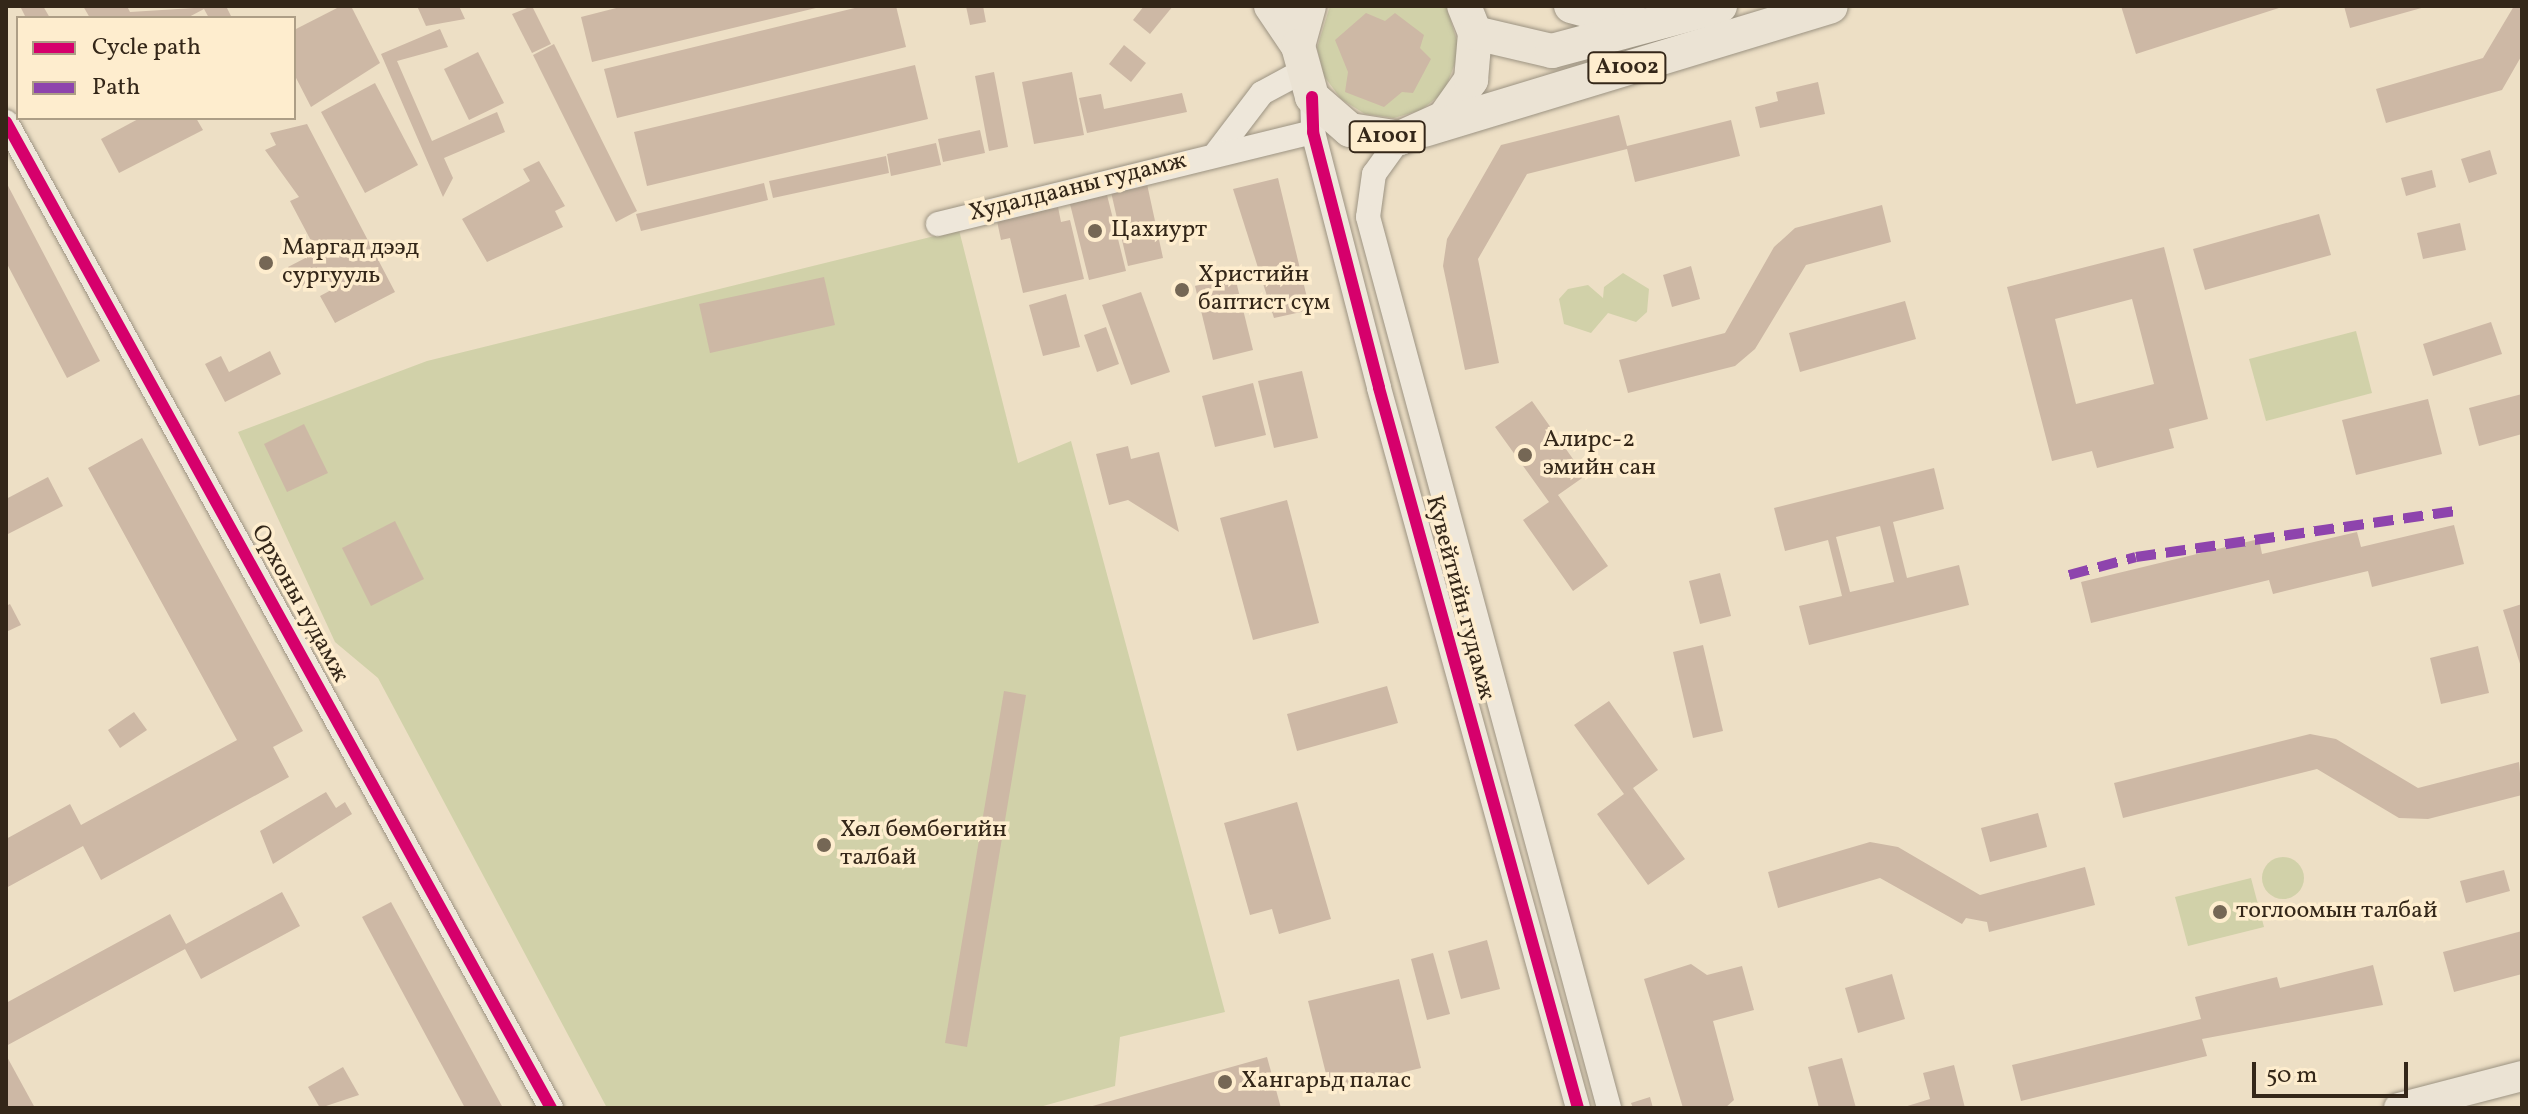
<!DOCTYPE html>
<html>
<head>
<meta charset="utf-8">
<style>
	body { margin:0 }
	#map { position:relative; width:2528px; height:1114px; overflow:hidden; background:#eddfc5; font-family:Vollkorn,serif }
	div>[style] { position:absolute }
	.green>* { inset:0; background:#d1d1a9 }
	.round { border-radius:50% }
	.building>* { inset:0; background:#cdb8a5 }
	.roads { filter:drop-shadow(0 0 2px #9c9382) drop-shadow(0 0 2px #9c9382) }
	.minor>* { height:24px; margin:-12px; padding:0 12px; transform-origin:12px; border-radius:12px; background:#eee7da }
	.major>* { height:30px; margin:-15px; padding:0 15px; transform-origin:15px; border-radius:15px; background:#ebe3d4 }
	.highway>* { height:34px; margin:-17px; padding:0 17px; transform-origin:17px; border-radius:17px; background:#ebe3d4 }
	.quiet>* { height:10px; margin-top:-5px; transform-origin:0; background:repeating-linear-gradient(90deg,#8e44ad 0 20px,transparent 0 30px) }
	.cycleway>* { height:12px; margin:-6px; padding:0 6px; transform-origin:6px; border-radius:6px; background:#d6006c }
	.dots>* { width:22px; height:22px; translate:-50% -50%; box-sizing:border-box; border:4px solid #feedce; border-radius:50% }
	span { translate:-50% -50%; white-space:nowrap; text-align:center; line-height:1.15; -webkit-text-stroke:7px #feedce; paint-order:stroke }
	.shield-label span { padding:2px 6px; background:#feedce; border:2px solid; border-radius:6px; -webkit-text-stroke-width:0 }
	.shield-label { font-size:22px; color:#342719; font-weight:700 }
	.street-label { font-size:24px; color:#342719 }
	.poi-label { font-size:24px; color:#342719 }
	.left { translate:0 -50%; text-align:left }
	.frame { position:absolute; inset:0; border:8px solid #342719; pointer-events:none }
	.legend { position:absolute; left:16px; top:16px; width:280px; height:104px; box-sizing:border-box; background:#feedce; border:2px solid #ad9e86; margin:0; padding:10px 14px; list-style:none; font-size:24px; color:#342719 }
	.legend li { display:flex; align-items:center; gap:16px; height:40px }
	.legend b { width:40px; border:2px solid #ad9e86 }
	.scale { position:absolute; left:2252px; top:1062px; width:156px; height:36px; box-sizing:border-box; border:4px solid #342719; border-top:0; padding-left:10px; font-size:24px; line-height:28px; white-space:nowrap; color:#342719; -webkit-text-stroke:6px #feedce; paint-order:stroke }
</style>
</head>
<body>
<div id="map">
	<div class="green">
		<i style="clip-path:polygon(1330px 6px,1446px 6px,1460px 50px,1444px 92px,1421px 110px,1394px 118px,1365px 114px,1341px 99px,1324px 76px,1317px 48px)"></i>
		<i style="clip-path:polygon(959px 230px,1018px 463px,1071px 441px,1225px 1012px,1120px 1037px,1115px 1086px,1036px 1108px,607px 1108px,378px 678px,335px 642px,238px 432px,427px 361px)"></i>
		<i style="clip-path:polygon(1623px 273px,1649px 289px,1647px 312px,1636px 322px,1608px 313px,1591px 333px,1564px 324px,1559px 299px,1568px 289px,1588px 285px,1603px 298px,1604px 287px)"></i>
		<i style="clip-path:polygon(2356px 331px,2372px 393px,2266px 421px,2249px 359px)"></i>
		<i class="round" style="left:2262px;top:857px;width:42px;height:42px"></i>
		<i style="clip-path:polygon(2251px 878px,2264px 927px,2188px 946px,2175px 897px)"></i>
	</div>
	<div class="building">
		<i style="clip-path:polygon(20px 6px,43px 6px,50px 18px,26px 18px)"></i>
		<i style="clip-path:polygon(83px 6px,127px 6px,130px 12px,226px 6px,232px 18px,209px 18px,204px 9px,187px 18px,90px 18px)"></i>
		<i style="clip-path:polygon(341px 6px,351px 6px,380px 63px,311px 107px,294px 74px,294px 30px)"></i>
		<i style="clip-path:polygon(417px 6px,459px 6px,465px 19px,426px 26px)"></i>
		<i style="clip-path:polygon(532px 6px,551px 44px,532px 53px,512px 14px)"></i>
		<i style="clip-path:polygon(624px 6px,820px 6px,820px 7px,592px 62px,581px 17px)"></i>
		<i style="clip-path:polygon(863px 6px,896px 6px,906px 47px,617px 118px,604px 69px)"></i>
		<i style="clip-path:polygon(966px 6px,983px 6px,986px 22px,970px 25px)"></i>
		<i style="clip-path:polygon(1144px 6px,1173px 6px,1150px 34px,1133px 20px)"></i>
		<i style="clip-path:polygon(2121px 6px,2282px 6px,2282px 7px,2136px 54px)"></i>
		<i style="clip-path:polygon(2344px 6px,2425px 6px,2425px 7px,2350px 28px)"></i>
		<i style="clip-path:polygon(2514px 6px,2522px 6px,2522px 55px,2502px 90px,2386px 123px,2376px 89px,2483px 58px)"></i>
		<i style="clip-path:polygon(1366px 13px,1385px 21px,1395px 13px,1424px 35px,1420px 48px,1431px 59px,1413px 93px,1402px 92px,1384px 107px,1345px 92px,1348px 72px,1335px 40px)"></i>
		<i style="clip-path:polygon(440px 29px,448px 47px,397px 61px,432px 141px,497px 112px,505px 132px,444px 158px,453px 178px,443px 197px,381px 54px)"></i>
		<i style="clip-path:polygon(554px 44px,637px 211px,616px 222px,533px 55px)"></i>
		<i style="clip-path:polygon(1124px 45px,1146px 63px,1131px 82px,1109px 64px)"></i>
		<i style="clip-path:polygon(478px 52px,504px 103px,469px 120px,444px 69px)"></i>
		<i style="clip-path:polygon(915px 65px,928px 119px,647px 186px,634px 132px)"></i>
		<i style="clip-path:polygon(994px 72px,1008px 147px,989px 151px,975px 76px)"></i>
		<i style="clip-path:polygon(1072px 72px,1084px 135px,1034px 144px,1022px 82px)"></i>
		<i style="clip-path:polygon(1818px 82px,1825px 114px,1760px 128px,1755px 107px,1778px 101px,1776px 92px)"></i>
		<i style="clip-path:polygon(375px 83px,418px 165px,365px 193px,321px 112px)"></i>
		<i style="clip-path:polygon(1182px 93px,1187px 112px,1087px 133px,1079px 98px,1101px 94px,1104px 109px)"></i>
		<i style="clip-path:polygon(1619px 115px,1627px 146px,1731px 120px,1740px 156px,1635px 182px,1627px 149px,1527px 174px,1478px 259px,1499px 363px,1465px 370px,1443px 266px,1447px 239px,1501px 145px)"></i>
		<i style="clip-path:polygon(140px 118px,196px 118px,203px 130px,119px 173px,101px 139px)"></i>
		<i style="clip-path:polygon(307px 124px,395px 292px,335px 323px,320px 296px,333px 289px,325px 274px,299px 288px,288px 267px,317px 252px,290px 201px,299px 197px,265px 150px,276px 145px,270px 133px)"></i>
		<i style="clip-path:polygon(980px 130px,985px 153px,943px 162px,938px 139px)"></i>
		<i style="clip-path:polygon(936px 143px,941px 165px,891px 176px,887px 154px)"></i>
		<i style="clip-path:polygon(2490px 150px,2497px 174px,2469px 183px,2461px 159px)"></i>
		<i style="clip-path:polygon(886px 156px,889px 173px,773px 198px,769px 181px)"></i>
		<i style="clip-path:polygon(539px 161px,565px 206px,555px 211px,563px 227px,487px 262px,462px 219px,530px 181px,523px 169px)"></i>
		<i style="clip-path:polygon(2432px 170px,2436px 187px,2406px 196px,2401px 178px)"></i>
		<i style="clip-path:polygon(1278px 178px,1310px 310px,1274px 318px,1233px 189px)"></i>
		<i style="clip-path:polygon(6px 182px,100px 361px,67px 378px,6px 262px)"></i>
		<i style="clip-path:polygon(764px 183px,768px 200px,641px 231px,636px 214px)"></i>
		<i style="clip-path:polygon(1147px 184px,1163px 258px,1128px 266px,1111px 192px)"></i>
		<i style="clip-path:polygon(1107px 195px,1126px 271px,1089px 280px,1070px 204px)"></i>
		<i style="clip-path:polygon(1882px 205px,1891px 242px,1806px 265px,1755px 349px,1735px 366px,1628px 393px,1619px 360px,1725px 333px,1774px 247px,1795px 228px)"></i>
		<i style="clip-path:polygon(1058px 207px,1061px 222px,1070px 220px,1084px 279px,1023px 293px,1010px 238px,1001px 240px,997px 221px)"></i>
		<i style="clip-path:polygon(2319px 214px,2331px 255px,2205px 290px,2193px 249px)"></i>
		<i style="clip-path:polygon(2460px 223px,2466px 250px,2423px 259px,2417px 233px)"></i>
		<i style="clip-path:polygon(evenodd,2164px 247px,2208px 419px,2169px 429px,2174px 448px,2097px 468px,2092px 451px,2052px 461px,2007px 287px,2164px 247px,2132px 299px,2154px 384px,2076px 404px,2055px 319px,2132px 299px)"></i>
		<i style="clip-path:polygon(1691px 266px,1700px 299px,1672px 307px,1663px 275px)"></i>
		<i style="clip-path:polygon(824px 277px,835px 325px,710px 353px,699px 304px)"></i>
		<i style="clip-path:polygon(1235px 277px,1253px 350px,1213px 360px,1195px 286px)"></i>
		<i style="clip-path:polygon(1141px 292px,1170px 372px,1131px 385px,1102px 305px)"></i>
		<i style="clip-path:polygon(1066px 294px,1080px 347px,1043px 356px,1029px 305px)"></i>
		<i style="clip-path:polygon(1905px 301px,1916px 339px,1800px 372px,1789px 333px)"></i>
		<i style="clip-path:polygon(2491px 322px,2502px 354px,2433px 376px,2423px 344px)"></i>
		<i style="clip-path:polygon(1106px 327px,1119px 364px,1097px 372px,1084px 335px)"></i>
		<i style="clip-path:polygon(270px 351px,281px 374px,225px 402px,205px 364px,221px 356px,229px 372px)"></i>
		<i style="clip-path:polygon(1302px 371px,1318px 438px,1274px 448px,1258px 381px)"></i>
		<i style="clip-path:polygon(1253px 383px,1266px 435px,1215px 447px,1202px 396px)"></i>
		<i style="clip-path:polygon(2522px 394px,2522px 434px,2479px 446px,2469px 408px)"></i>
		<i style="clip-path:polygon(2428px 399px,2442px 454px,2356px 475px,2342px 420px)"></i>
		<i style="clip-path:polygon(1532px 401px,1585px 476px,1558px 495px,1608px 566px,1573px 591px,1523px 520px,1549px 502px,1495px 427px)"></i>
		<i style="clip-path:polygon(304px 424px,328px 473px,287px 492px,264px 444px)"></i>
		<i style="clip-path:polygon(142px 438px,303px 731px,273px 747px,289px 777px,101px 880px,83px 846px,6px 888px,6px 839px,70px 804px,81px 825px,237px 740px,88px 468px)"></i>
		<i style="clip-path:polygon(1128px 446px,1131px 459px,1159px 452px,1179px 532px,1128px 500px,1109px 505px,1096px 454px)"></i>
		<i style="clip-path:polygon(evenodd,1934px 468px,1944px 509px,1893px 522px,1907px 578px,1959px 565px,1969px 605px,1809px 645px,1799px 606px,1842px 596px,1828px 540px,1785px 551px,1774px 508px,1934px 468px,1880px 526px,1894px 582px,1850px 592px,1836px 537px,1880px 526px)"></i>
		<i style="clip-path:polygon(48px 477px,63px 506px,6px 535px,6px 499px)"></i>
		<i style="clip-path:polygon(1287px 500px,1319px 623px,1253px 640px,1220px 518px)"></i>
		<i style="clip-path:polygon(395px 521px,424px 579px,371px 606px,342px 548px)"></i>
		<i style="clip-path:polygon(2454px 525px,2464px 564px,2372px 587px,2368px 571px,2273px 594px,2269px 580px,2091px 623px,2081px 582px,2259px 539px,2262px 554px,2357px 532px,2361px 547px)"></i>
		<i style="clip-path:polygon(1720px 573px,1731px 616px,1700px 624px,1689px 581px)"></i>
		<i style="clip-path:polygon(10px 604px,21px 625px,6px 632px,6px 606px)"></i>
		<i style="clip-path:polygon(2522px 604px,2522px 667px,2521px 667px,2503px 610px)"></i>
		<i style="clip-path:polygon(1703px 645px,1723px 731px,1693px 738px,1673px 652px)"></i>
		<i style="clip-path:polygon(2478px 646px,2489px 693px,2441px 704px,2430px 658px)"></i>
		<i style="clip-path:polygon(1387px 686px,1398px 723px,1297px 751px,1287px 714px)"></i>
		<i style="clip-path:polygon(1004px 691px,1026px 695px,967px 1047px,945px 1043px)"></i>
		<i style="clip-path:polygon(1609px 701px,1658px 770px,1633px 788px,1685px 859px,1648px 885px,1597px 814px,1624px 794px,1574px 725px)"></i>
		<i style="clip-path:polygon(134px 712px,147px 730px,120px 748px,108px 730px)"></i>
		<i style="clip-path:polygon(2310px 734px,2336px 739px,2418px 788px,2519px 762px,2522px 795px,2428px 819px,2399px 818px,2317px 769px,2123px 818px,2114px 783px)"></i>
		<i style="clip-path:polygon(326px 792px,336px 808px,345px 802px,352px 814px,273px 864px,260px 831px)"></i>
		<i style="clip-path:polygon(1297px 802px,1331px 919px,1279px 934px,1272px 909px,1250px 915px,1224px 823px)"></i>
		<i style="clip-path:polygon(2038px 813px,2047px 847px,1990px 862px,1981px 828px)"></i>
		<i style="clip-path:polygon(1870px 842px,1898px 847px,1980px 895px,2085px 867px,2095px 905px,1989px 932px,1987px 922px,1966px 918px,1962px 924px,1880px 878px,1778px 908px,1768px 872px)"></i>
		<i style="clip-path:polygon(2504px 870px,2510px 891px,2466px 903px,2460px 881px)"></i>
		<i style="clip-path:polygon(282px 892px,300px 926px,201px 979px,185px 949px,6px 1046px,6px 1003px,170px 914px,186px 944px)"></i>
		<i style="clip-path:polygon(391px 902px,503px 1108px,465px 1108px,362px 917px)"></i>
		<i style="clip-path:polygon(2522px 931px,2522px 974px,2454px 992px,2443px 952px)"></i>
		<i style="clip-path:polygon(1487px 940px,1500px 989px,1461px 999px,1448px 951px)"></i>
		<i style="clip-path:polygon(1433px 953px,1450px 1014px,1427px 1020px,1411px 959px)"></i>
		<i style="clip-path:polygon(1691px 964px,1707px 975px,1742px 966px,1754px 1010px,1713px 1021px,1734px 1100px,1725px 1108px,1683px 1108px,1644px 979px)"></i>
		<i style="clip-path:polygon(2373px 965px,2383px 1005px,2202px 1039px,2207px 1056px,2021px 1101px,2012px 1065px,2201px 1019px,2195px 997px,2277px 977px,2280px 988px)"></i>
		<i style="clip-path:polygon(1892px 974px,1905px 1019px,1858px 1033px,1845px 988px)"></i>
		<i style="clip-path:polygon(1399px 979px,1421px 1068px,1330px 1090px,1308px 1001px)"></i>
		<i style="clip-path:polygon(6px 1055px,35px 1108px,6px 1108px)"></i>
		<i style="clip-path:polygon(1267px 1057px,1281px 1108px,1089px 1108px,1089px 1107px)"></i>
		<i style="clip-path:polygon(1842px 1058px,1856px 1108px,1819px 1108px,1808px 1067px)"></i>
		<i style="clip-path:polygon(1954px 1065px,1965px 1108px,1901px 1108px,1930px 1099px,1923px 1073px)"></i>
		<i style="clip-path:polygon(343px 1067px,359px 1095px,320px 1108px,308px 1087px)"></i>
		<i style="clip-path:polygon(1650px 1097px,1653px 1108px,1633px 1108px,1631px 1103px)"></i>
	</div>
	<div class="roads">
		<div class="minor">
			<i style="left:1312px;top:97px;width:35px;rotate:88deg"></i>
			<i style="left:1313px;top:132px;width:264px;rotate:75.5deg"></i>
			<i style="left:1379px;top:388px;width:747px;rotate:74.55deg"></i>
			<i style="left:6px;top:122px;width:1127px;rotate:61.07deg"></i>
			<i style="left:1400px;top:138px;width:44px;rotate:125.8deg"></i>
			<i style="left:1374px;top:174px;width:43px;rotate:97.9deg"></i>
			<i style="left:1368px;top:217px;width:923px;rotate:74.86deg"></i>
			<i style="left:1217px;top:152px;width:74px;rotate:-52.7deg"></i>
			<i style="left:1262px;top:93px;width:44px;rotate:-28.3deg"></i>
			<i style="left:938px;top:224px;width:386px;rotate:-13.8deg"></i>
		</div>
		<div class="major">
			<i style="left:2399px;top:1108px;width:127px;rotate:-14.6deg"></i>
		</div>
		<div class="highway">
			<i style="left:1271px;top:6px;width:48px;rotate:56deg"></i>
			<i style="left:1309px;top:6px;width:41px;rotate:105.4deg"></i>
			<i style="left:1298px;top:46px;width:53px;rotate:74.6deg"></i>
			<i style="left:1312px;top:97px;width:50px;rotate:41deg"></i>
			<i style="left:1350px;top:130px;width:51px;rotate:9.1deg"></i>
			<i style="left:1400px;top:138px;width:48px;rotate:-24.4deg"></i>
			<i style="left:1444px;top:118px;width:47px;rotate:-54.6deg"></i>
			<i style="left:1471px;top:80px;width:47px;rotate:-85.1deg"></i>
			<i style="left:1475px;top:33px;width:29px;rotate:-112deg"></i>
			<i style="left:1571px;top:6px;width:73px;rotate:15deg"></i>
			<i style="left:1475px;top:33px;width:79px;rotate:13.2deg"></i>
			<i style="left:1552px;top:51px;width:174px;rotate:-15deg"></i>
			<i style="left:1424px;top:130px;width:425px;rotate:-16.9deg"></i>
		</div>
	</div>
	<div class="quiet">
		<i style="left:2069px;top:575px;width:69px;rotate:-15deg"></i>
		<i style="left:2136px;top:557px;width:328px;rotate:-8.2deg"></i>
	</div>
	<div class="cycleway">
		<i style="left:1312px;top:97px;width:35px;rotate:88deg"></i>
		<i style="left:1313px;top:132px;width:264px;rotate:75.5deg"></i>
		<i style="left:1379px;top:388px;width:747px;rotate:74.55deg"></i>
		<i style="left:6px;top:122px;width:1127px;rotate:61.07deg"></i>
	</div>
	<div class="dots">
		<i style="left:1095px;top:231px;background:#756755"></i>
		<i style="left:266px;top:263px;background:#756755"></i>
		<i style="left:1182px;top:290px;background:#756755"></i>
		<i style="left:1525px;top:455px;background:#756755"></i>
		<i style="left:824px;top:845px;background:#756755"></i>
		<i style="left:2220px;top:912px;background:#756755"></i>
		<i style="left:1225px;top:1082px;background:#756755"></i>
	</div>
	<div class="shield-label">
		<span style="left:1627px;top:68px">A1002</span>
		<span style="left:1387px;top:137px">A1001</span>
	</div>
	<div class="street-label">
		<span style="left:1078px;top:188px;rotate:-14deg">Худалдааны гудамж</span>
		<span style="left:1459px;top:598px;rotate:75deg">Кувейтийн гудамж</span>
		<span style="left:299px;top:604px;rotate:61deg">Орхоны гудамж</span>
	</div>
	<div class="poi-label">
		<span class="left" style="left:1111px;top:231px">Цахиурт</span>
		<span class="left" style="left:282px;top:263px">Маргад дээд<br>сургууль</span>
		<span class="left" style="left:1198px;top:290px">Христийн<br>баптист сүм</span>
		<span class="left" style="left:1543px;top:455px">Aлирс-2<br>эмийн сан</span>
		<span class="left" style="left:840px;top:845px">Хөл бөмбөгийн<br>талбай</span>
		<span class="left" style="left:2236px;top:912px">тоглоомын талбай</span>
		<span class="left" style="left:1241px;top:1082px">Хангарьд палас</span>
	</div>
	<div class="frame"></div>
	<ul class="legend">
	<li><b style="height:10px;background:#d6006c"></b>Cycle path</li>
	<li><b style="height:10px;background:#8e44ad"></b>Path</li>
	</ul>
	<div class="scale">50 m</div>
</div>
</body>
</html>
